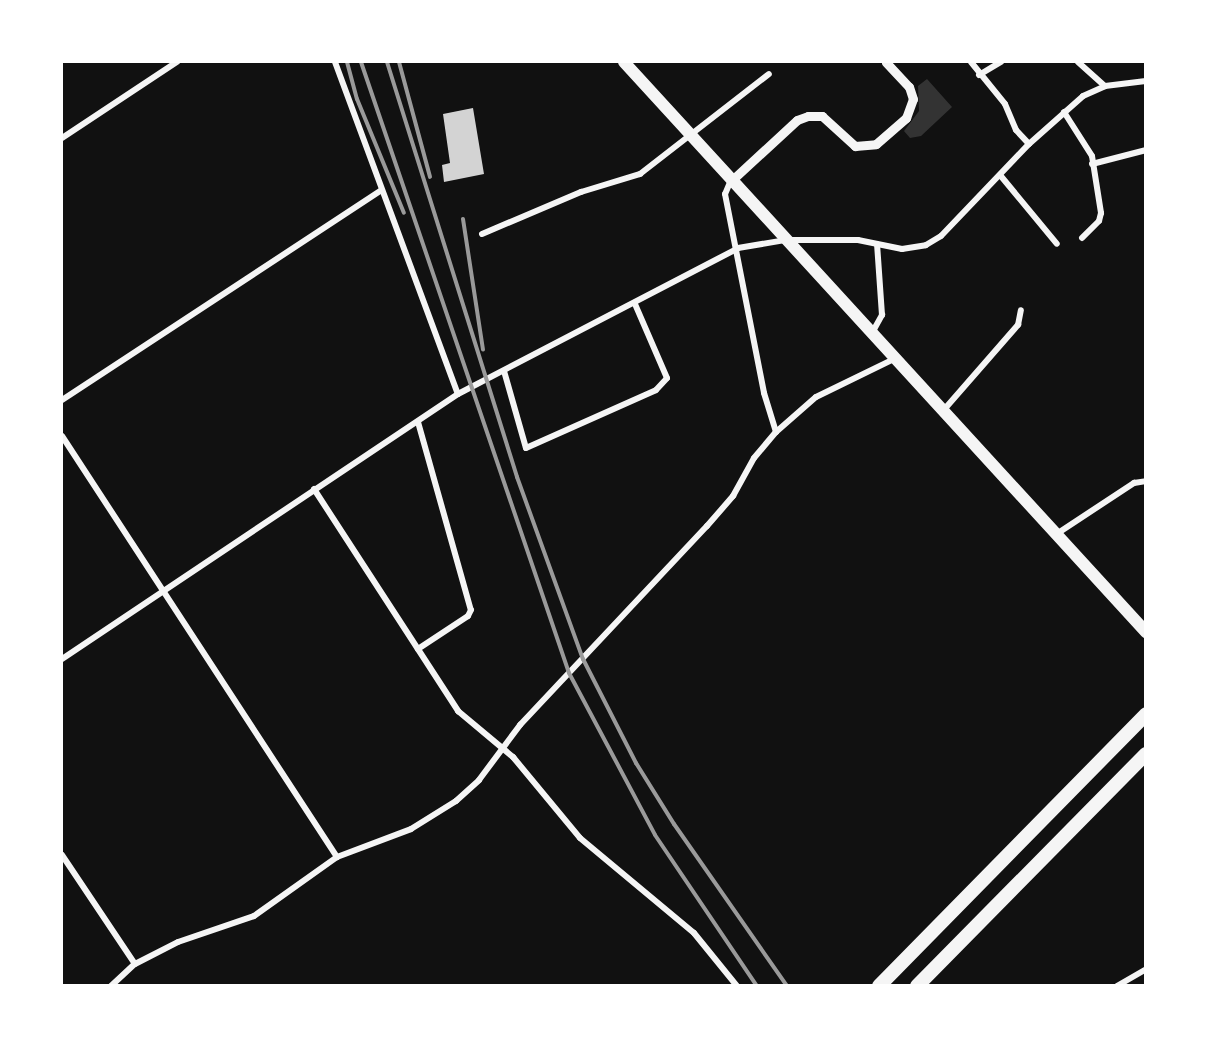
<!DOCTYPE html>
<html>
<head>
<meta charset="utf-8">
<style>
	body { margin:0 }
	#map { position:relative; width:1207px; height:1047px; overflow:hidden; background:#111; font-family:Roboto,sans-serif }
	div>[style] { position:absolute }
	.water>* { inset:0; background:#333 }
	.building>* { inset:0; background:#d3d3d3 }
	.minor>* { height:6px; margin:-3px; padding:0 3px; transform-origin:3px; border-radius:3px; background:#f5f5f5 }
	.tertiary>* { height:9px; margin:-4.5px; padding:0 4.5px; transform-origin:4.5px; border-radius:4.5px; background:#f5f5f5 }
	.primary>* { height:12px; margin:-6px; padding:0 6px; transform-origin:6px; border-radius:6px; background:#f5f5f5 }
	.motorway>* { height:14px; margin:-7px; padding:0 7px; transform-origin:7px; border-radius:7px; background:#f5f5f5 }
	.rail>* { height:4px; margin:-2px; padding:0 2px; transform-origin:2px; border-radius:2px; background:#9a9a9a }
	span { translate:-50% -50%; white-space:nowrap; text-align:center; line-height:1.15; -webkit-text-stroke:4.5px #fff; paint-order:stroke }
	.frame { position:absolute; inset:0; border:63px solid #fff; pointer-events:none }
</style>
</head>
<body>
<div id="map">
	<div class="water">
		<i style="clip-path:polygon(927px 79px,952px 107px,921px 136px,910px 138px,904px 131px,919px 111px,918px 86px)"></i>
	</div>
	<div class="building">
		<i style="clip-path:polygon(473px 108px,484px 174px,444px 182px,442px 165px,450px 163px,443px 114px)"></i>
	</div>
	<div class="minor">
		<i style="left:335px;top:62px;width:354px;rotate:69.7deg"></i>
		<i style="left:971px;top:62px;width:54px;rotate:51deg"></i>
		<i style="left:1005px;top:104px;width:28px;rotate:67deg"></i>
		<i style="left:1016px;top:130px;width:19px;rotate:47deg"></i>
		<i style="left:1078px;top:62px;width:36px;rotate:42deg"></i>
		<i style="left:979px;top:75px;width:26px;rotate:-31deg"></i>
		<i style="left:1064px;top:112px;width:52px;rotate:57.5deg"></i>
		<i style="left:1092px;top:156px;width:58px;rotate:81deg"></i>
		<i style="left:1101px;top:213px;width:8px;rotate:104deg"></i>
		<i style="left:1099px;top:221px;width:24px;rotate:135deg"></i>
		<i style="left:62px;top:138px;width:138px;rotate:-33.5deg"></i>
		<i style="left:1092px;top:164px;width:56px;rotate:-14.5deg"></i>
		<i style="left:1000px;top:175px;width:89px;rotate:50.4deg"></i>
		<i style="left:731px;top:180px;width:15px;rotate:113deg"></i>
		<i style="left:725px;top:194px;width:203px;rotate:78.9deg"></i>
		<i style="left:764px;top:393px;width:41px;rotate:72.9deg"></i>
		<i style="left:482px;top:234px;width:108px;rotate:-23deg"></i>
		<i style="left:581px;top:192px;width:62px;rotate:-17deg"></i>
		<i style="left:640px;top:174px;width:163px;rotate:-37.8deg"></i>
		<i style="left:872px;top:333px;width:21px;rotate:-61deg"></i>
		<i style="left:882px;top:315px;width:71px;rotate:-94deg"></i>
		<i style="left:504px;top:371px;width:80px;rotate:74.1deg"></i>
		<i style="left:526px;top:448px;width:142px;rotate:-24deg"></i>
		<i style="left:656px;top:390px;width:16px;rotate:-47deg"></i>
		<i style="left:667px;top:378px;width:81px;rotate:-113.4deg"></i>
		<i style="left:62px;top:400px;width:381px;rotate:-33.3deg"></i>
		<i style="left:942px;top:412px;width:116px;rotate:-48.9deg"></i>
		<i style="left:1018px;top:325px;width:15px;rotate:-79deg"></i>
		<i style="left:418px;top:422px;width:195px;rotate:74.3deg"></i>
		<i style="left:471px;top:610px;width:7px;rotate:117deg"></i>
		<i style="left:468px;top:616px;width:60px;rotate:146.6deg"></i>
		<i style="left:62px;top:436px;width:503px;rotate:56.85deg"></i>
		<i style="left:314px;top:489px;width:265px;rotate:57deg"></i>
		<i style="left:458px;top:711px;width:72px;rotate:39.9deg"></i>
		<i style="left:513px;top:757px;width:105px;rotate:50.4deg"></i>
		<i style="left:580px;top:838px;width:148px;rotate:39.8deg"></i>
		<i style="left:694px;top:933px;width:68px;rotate:50.9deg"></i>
		<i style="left:1055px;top:535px;width:95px;rotate:-33.4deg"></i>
		<i style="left:1134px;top:483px;width:12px;rotate:-9deg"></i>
		<i style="left:62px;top:659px;width:476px;rotate:-33.8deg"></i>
		<i style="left:458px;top:394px;width:316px;rotate:-27.5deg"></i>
		<i style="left:738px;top:248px;width:49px;rotate:-9.5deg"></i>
		<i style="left:786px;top:240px;width:72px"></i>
		<i style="left:858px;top:240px;width:45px;rotate:11.6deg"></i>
		<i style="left:902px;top:249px;width:24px;rotate:-9deg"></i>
		<i style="left:926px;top:245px;width:17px;rotate:-31deg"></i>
		<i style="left:941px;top:236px;width:127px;rotate:-46.3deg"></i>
		<i style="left:1029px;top:144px;width:72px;rotate:-41.6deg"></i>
		<i style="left:1083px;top:96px;width:24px;rotate:-24deg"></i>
		<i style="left:1105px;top:86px;width:41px;rotate:-7deg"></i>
		<i style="left:62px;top:855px;width:131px;rotate:56.2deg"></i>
		<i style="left:111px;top:986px;width:33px;rotate:-43deg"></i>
		<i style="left:135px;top:964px;width:48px;rotate:-27.1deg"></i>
		<i style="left:178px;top:942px;width:80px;rotate:-18.9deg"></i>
		<i style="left:254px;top:916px;width:102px;rotate:-35.4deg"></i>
		<i style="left:337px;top:857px;width:79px;rotate:-20.7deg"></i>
		<i style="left:411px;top:829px;width:53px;rotate:-31.9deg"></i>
		<i style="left:456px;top:801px;width:31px;rotate:-42deg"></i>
		<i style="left:479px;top:780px;width:69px;rotate:-53.3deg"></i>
		<i style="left:520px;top:725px;width:273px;rotate:-46.8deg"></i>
		<i style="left:707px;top:526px;width:40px;rotate:-49deg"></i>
		<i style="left:733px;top:496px;width:43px;rotate:-61.1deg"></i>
		<i style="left:754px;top:458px;width:34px;rotate:-50deg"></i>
		<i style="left:776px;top:432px;width:53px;rotate:-41.2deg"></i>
		<i style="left:816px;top:397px;width:87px;rotate:-26deg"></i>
		<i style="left:1117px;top:986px;width:34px;rotate:-30deg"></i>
	</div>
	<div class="tertiary">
		<i style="left:732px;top:180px;width:88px;rotate:-42.7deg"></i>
		<i style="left:797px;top:120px;width:12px;rotate:-20deg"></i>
		<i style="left:808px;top:116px;width:14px"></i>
		<i style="left:822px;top:116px;width:45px;rotate:42.3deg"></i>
		<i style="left:855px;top:146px;width:21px;rotate:-5deg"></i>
		<i style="left:876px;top:144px;width:40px;rotate:-41deg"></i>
		<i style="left:906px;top:118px;width:20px;rotate:-70deg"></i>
		<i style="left:913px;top:99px;width:13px;rotate:-108deg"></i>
		<i style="left:909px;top:87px;width:34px;rotate:-133deg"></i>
	</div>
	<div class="primary">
		<i style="left:624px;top:62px;width:773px;rotate:47.52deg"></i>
	</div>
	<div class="motorway">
		<i style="left:879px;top:986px;width:381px;rotate:-45.5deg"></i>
		<i style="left:917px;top:986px;width:326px;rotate:-45.4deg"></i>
	</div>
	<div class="rail">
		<i style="left:347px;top:62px;width:38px;rotate:75deg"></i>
		<i style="left:357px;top:99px;width:123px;rotate:67.6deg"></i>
		<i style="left:361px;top:62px;width:645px;rotate:71.2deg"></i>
		<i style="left:569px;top:673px;width:183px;rotate:62deg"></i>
		<i style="left:655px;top:835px;width:182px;rotate:56deg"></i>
		<i style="left:387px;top:62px;width:435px;rotate:72.6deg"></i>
		<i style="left:517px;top:477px;width:194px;rotate:70.1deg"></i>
		<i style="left:583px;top:659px;width:117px;rotate:63deg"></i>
		<i style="left:636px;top:763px;width:72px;rotate:58.1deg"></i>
		<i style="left:674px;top:824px;width:198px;rotate:55.1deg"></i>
		<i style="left:399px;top:62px;width:119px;rotate:74.9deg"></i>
		<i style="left:463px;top:219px;width:132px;rotate:81.3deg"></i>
	</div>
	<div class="frame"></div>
</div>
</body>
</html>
